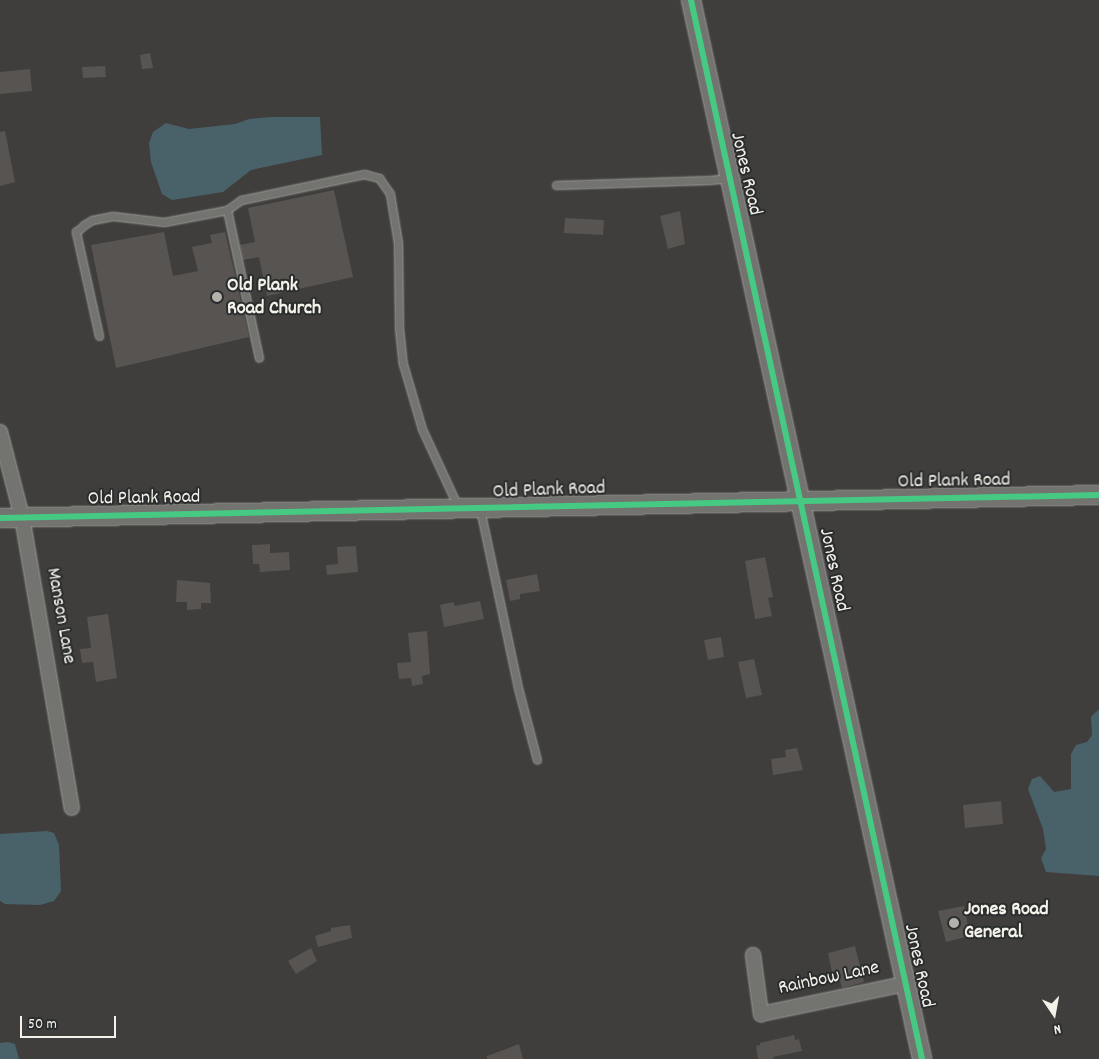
<!DOCTYPE html>
<html>
<head>
<meta charset="utf-8">
<style>
	body { margin:0 }
	#map { position:relative; width:1099px; height:1059px; overflow:hidden; background:#3f3e3c; font-family:Dekko,sans-serif }
	div>[style] { position:absolute }
	.water>* { inset:0; background:#49626a }
	.building>* { inset:0; background:#585451 }
	.roads { filter:drop-shadow(0 0 1px #a09f9d) drop-shadow(0 0 1px #a09f9d) }
	.service>* { height:7px; margin:-3.5px; padding:0 3.5px; transform-origin:3.5px; border-radius:3.5px; background:#737370 }
	.minor>* { height:14px; margin:-7px; padding:0 7px; transform-origin:7px; border-radius:7px; background:#737370 }
	.tertiary>* { height:18px; margin:-9px; padding:0 9px; transform-origin:9px; border-radius:9px; background:#737370 }
	.cycleway>* { height:6px; margin:-3px; padding:0 3px; transform-origin:3px; border-radius:3px; background:#46c982 }
	.dots>* { width:14px; height:14px; translate:-50% -50%; box-sizing:border-box; border:2px solid #2a2d2e; border-radius:50% }
	span { translate:-50% -50%; white-space:nowrap; text-align:center; line-height:1.15; -webkit-text-stroke:4px #2a2d2e; paint-order:stroke }
	.street-label { font-size:20px; color:#f4f1e8 }
	.poi-label { font-size:20px; color:#f4f1e8; font-weight:700 }
	.left { translate:0 -50%; text-align:left }
	.north { position:absolute; left:1029px; top:989px; width:50px; height:50px; -webkit-text-stroke:4px #2a2d2e; paint-order:stroke; rotate:168deg; font-size:14px; font-weight:700; line-height:20px; text-align:center; color:#f4f1e8 }
	.north::after { content:''; display:block; margin:auto; width:18px; height:22px; background:#f4f1e8; clip-path:polygon(50% 0,100% 100%,50% 72%,0 100%) }
	.scale { position:absolute; left:20px; top:1016px; width:96px; height:22px; box-sizing:border-box; border:2px solid #f4f1e8; border-top:0; padding-left:6px; font-size:15px; line-height:18px; white-space:nowrap; color:#f4f1e8; -webkit-text-stroke:4px #2a2d2e; paint-order:stroke }
</style>
</head>
<body>
<div id="map">
	<div class="water">
		<i style="clip-path:polygon(271px 117px,320px 117px,322px 155px,251px 170px,223px 192px,172px 200px,162px 194px,151px 162px,149px 143px,153px 132px,166px 123px,189px 129px,235px 124px,249px 119px)"></i>
		<i style="clip-path:polygon(1099px 709px,1099px 876px,1046px 872px,1041px 858px,1046px 849px,1043px 829px,1028px 789px,1032px 779px,1040px 776px,1054px 792px,1071px 789px,1071px 754px,1076px 745px,1087px 742px,1092px 735px,1091px 717px)"></i>
		<i style="clip-path:polygon(47px 831px,54px 833px,59px 845px,61px 891px,54px 901px,40px 905px,5px 904px,0 901px,0 834px)"></i>
		<i style="clip-path:polygon(8px 1042px,15px 1044px,19px 1059px,0 1059px,0 1043px)"></i>
	</div>
	<div class="building">
		<i style="clip-path:polygon(150px 53px,153px 68px,142px 69px,140px 55px)"></i>
		<i style="clip-path:polygon(105px 66px,106px 77px,83px 78px,82px 67px)"></i>
		<i style="clip-path:polygon(30px 69px,32px 91px,0 94px,0 72px)"></i>
		<i style="clip-path:polygon(5px 131px,15px 182px,0 186px,0 132px)"></i>
		<i style="clip-path:polygon(334px 190px,353px 277px,267px 296px,259px 257px,243px 260px,240px 245px,255px 242px,248px 208px)"></i>
		<i style="clip-path:polygon(680px 211px,685px 244px,668px 249px,660px 216px)"></i>
		<i style="clip-path:polygon(565px 218px,604px 220px,603px 235px,564px 233px)"></i>
		<i style="clip-path:polygon(164px 232px,173px 276px,198px 271px,192px 247px,212px 243px,210px 235px,225px 232px,249px 337px,116px 368px,91px 245px)"></i>
		<i style="clip-path:polygon(270px 544px,270px 553px,289px 552px,290px 570px,260px 572px,259px 564px,253px 564px,252px 545px)"></i>
		<i style="clip-path:polygon(356px 546px,358px 572px,327px 575px,326px 565px,338px 564px,337px 547px)"></i>
		<i style="clip-path:polygon(765px 557px,773px 597px,768px 598px,772px 616px,755px 619px,745px 561px)"></i>
		<i style="clip-path:polygon(537px 574px,540px 591px,520px 594px,520px 599px,510px 601px,506px 580px)"></i>
		<i style="clip-path:polygon(177px 580px,210px 583px,211px 603px,201px 603px,201px 609px,187px 610px,187px 602px,176px 602px)"></i>
		<i style="clip-path:polygon(480px 601px,484px 619px,444px 627px,440px 605px,453px 602px,455px 606px)"></i>
		<i style="clip-path:polygon(108px 614px,117px 678px,96px 682px,93px 662px,82px 663px,80px 649px,91px 648px,87px 617px)"></i>
		<i style="clip-path:polygon(427px 631px,430px 674px,422px 676px,423px 684px,412px 686px,411px 678px,399px 679px,397px 663px,411px 662px,408px 633px)"></i>
		<i style="clip-path:polygon(721px 637px,724px 657px,708px 660px,704px 640px)"></i>
		<i style="clip-path:polygon(754px 659px,762px 695px,746px 698px,738px 662px)"></i>
		<i style="clip-path:polygon(797px 748px,803px 770px,773px 775px,771px 759px,786px 757px,785px 750px)"></i>
		<i style="clip-path:polygon(1001px 801px,1003px 824px,965px 828px,963px 805px)"></i>
		<i style="clip-path:polygon(964px 906px,970px 936px,946px 942px,938px 911px)"></i>
		<i style="clip-path:polygon(350px 925px,352px 938px,318px 947px,315px 936px,331px 931px,331px 928px)"></i>
		<i style="clip-path:polygon(855px 946px,864px 982px,842px 988px,840px 981px,834px 982px,828px 953px)"></i>
		<i style="clip-path:polygon(311px 948px,317px 961px,296px 974px,288px 961px)"></i>
		<i style="clip-path:polygon(794px 1035px,795px 1040px,799px 1039px,802px 1051px,773px 1057px,774px 1059px,758px 1059px,756px 1046px,760px 1045px,760px 1043px)"></i>
		<i style="clip-path:polygon(519px 1044px,523px 1059px,487px 1059px,487px 1056px)"></i>
	</div>
	<div class="roads">
		<div class="service">
			<i style="left:556px;top:185px;width:154px;rotate:-1.9deg"></i>
			<i style="left:710px;top:180px;width:19px;rotate:-6deg"></i>
			<i style="left:227px;top:210px;width:151px;rotate:77.8deg"></i>
			<i style="left:99px;top:336px;width:107px;rotate:-102.5deg"></i>
			<i style="left:76px;top:232px;width:11px;rotate:-41deg"></i>
			<i style="left:84px;top:225px;width:9px;rotate:-32deg"></i>
			<i style="left:92px;top:220px;width:21px;rotate:-11deg"></i>
			<i style="left:113px;top:216px;width:51px;rotate:6.7deg"></i>
			<i style="left:164px;top:222px;width:64px;rotate:-10.8deg"></i>
			<i style="left:227px;top:210px;width:17px;rotate:-36deg"></i>
			<i style="left:241px;top:200px;width:126px;rotate:-11.9deg"></i>
			<i style="left:364px;top:174px;width:16px;rotate:15deg"></i>
			<i style="left:379px;top:178px;width:19px;rotate:55deg"></i>
			<i style="left:390px;top:194px;width:50px;rotate:80.7deg"></i>
			<i style="left:398px;top:243px;width:85px;rotate:89.3deg"></i>
			<i style="left:399px;top:328px;width:36px;rotate:84deg"></i>
			<i style="left:403px;top:364px;width:68px;rotate:73.7deg"></i>
			<i style="left:422px;top:429px;width:86px;rotate:65.2deg"></i>
			<i style="left:480px;top:509px;width:183px;rotate:78deg"></i>
			<i style="left:518px;top:688px;width:74px;rotate:75.2deg"></i>
		</div>
		<div class="minor">
			<i style="left:0;top:432px;width:88px;rotate:75.5deg"></i>
			<i style="left:22px;top:517px;width:295px;rotate:80.3deg"></i>
			<i style="left:753px;top:955px;width:60px;rotate:82.3deg"></i>
			<i style="left:761px;top:1014px;width:147px;rotate:-11.8deg"></i>
		</div>
		<div class="tertiary">
			<i style="left:691px;top:0;width:1084px;rotate:77.69deg"></i>
			<i style="left:0;top:518px;width:1099px;rotate:-1.2deg"></i>
		</div>
	</div>
	<div class="cycleway">
		<i style="left:691px;top:0;width:1084px;rotate:77.69deg"></i>
		<i style="left:0;top:518px;width:1099px;rotate:-1.2deg"></i>
	</div>
	<div class="dots">
		<i style="left:217px;top:297px;background:#b5b2ac"></i>
		<i style="left:954px;top:923px;background:#b5b2ac"></i>
	</div>
	<div class="street-label">
		<span style="left:745px;top:174px;rotate:77deg">Jones Road</span>
		<span style="left:954px;top:482px;rotate:-1deg">Old Plank Road</span>
		<span style="left:549px;top:491px;rotate:-2deg">Old Plank Road</span>
		<span style="left:144px;top:499px;rotate:-1deg">Old Plank Road</span>
		<span style="left:833px;top:570px;rotate:78deg">Jones Road</span>
		<span style="left:60px;top:616px;rotate:80deg">Manson Lane</span>
		<span style="left:918px;top:966px;rotate:78deg">Jones Road</span>
		<span style="left:829px;top:979px;rotate:-12deg">Rainbow Lane</span>
	</div>
	<div class="poi-label">
		<span class="left" style="left:227px;top:298px">Old Plank<br>Road Church</span>
		<span class="left" style="left:964px;top:922px">Jones Road<br>General</span>
	</div>
	<div class="north">N</div>
	<div class="scale">50 m</div>
</div>
</body>
</html>
